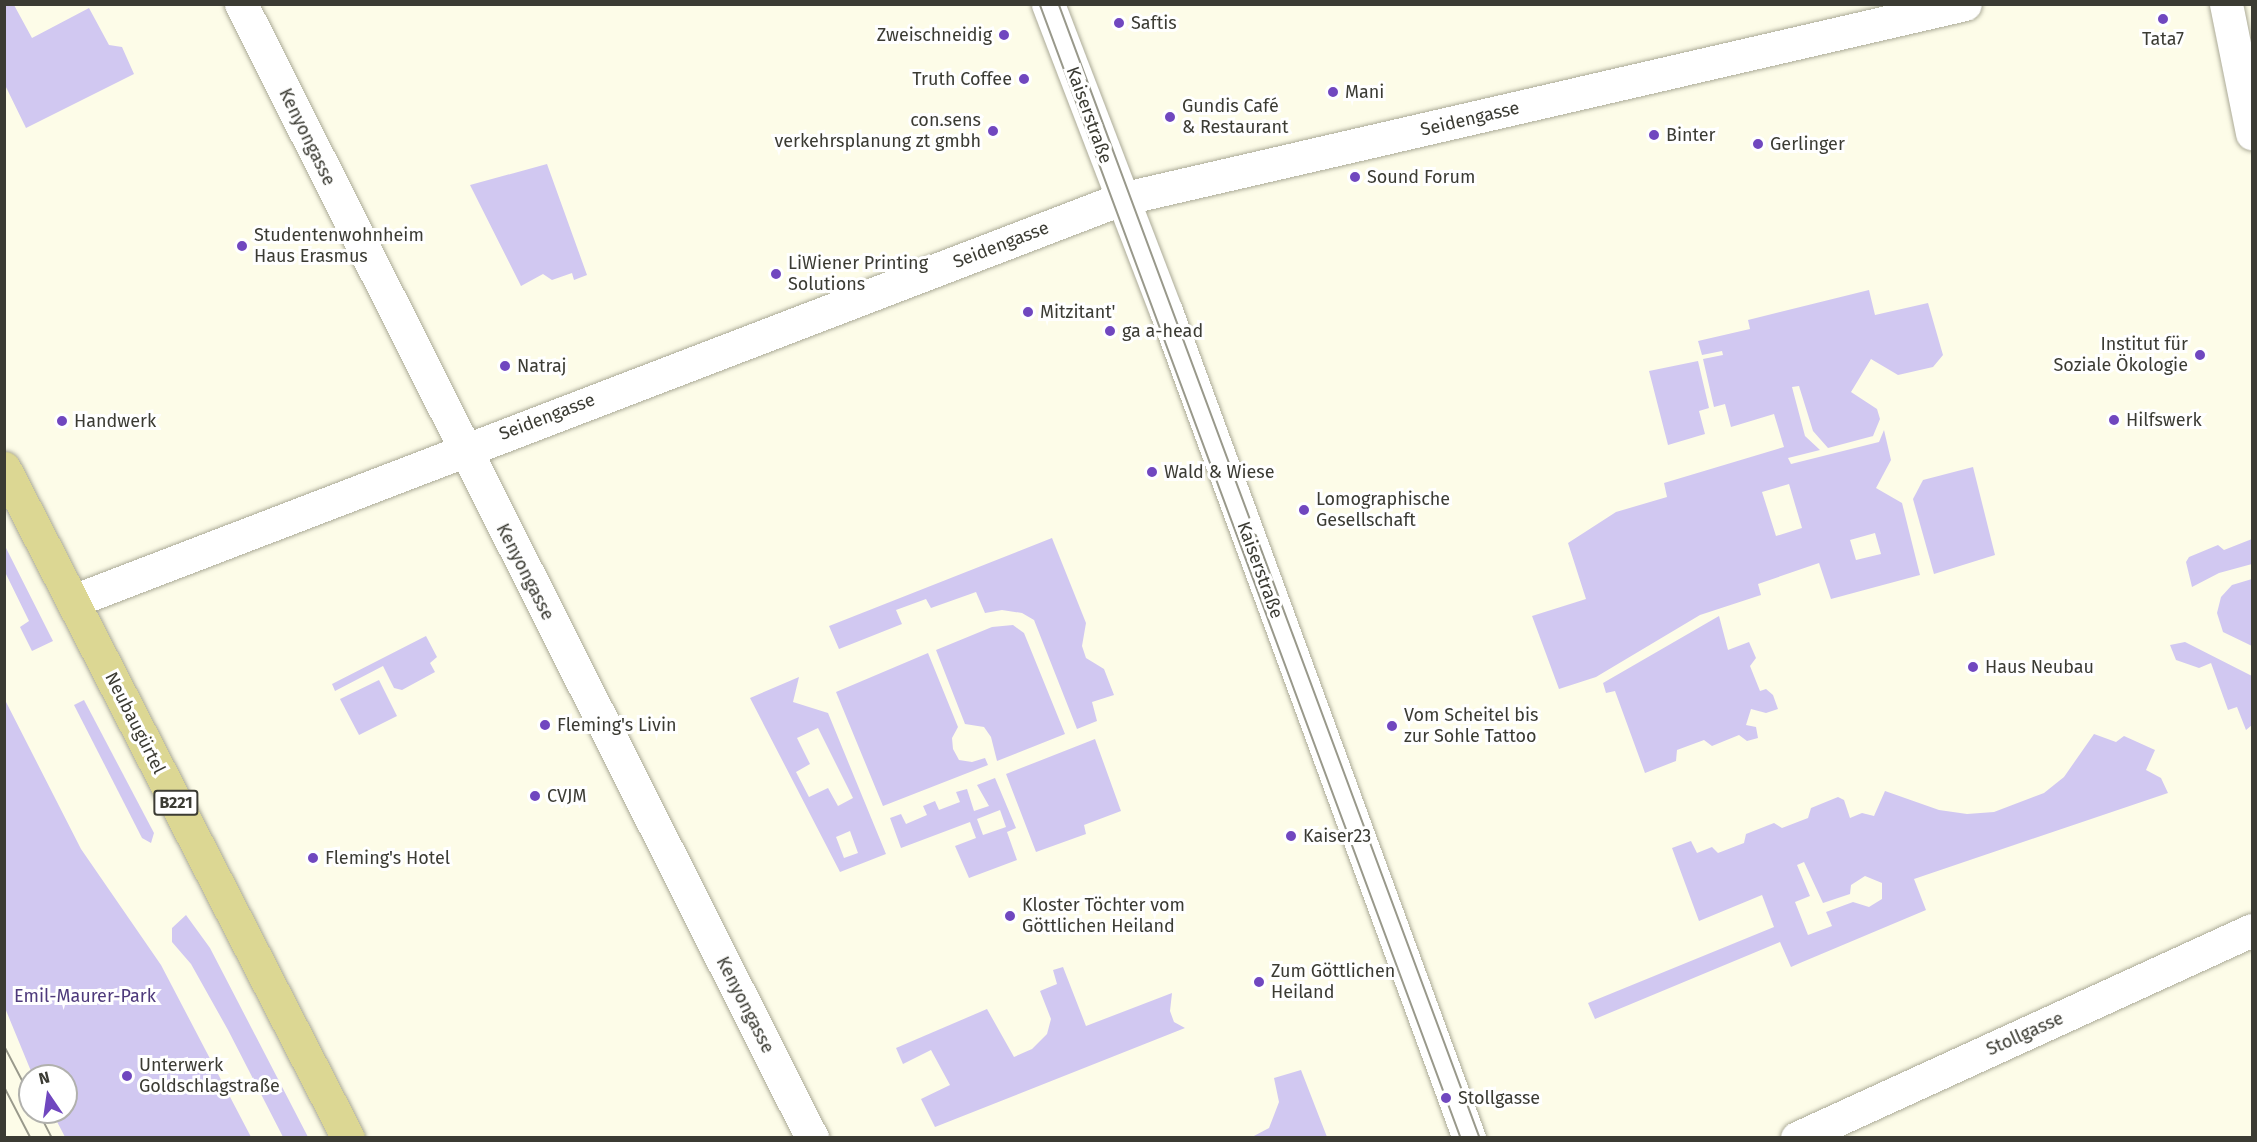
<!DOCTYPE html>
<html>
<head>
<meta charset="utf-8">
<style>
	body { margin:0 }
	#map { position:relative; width:2257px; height:1142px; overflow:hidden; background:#fdfce8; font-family:"Fira Sans",sans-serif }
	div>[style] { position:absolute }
	.green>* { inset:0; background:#d1c8f1 }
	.roads { filter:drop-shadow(0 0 2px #abaa97) drop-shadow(0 0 2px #abaa97) }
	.street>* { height:33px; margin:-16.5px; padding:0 16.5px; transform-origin:16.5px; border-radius:16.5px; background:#fff }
	.primary>* { height:33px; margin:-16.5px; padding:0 16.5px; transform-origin:16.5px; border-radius:16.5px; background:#dcd793 }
	.tram>* { height:1.5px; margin:-0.75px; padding:0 0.75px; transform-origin:0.75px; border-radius:0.75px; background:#99998b }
	.dots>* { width:16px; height:16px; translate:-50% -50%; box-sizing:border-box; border:3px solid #fff; border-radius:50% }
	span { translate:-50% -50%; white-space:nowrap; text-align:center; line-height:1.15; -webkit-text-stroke:6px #fff; paint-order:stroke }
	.shield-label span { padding:2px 4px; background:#fff; border:2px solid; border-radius:4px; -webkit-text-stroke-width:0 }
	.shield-label { font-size:16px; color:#3b3b33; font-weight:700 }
	.poi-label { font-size:18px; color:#3b3b33 }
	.left { translate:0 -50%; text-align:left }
	.right { translate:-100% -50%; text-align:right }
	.street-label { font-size:18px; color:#3b3b33 }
	.park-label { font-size:18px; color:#4e3a7b }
	.frame { position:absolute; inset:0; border:6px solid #3b3b33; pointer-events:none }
	.north { position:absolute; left:18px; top:1064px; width:60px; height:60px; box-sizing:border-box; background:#fff; border:2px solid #b1b1ad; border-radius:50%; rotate:347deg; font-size:16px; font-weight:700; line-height:24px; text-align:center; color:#3b3b33 }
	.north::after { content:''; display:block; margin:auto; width:21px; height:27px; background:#7047bf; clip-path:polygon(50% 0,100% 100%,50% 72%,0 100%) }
</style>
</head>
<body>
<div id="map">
	<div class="green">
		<i style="clip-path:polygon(5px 4px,14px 5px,32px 38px,89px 8px,109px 45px,122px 47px,134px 74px,26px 128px,5px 85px)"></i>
		<i style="clip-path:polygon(547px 164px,587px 275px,574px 280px,572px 273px,552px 280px,543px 274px,521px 286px,470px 185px)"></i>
		<i style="clip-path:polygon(evenodd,1869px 290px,1875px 315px,1928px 303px,1943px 355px,1933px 367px,1898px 375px,1871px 359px,1851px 392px,1877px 409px,1880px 419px,1873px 436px,1828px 448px,1813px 431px,1799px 386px,1792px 387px,1805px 436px,1820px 450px,1788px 458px,1791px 464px,1879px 442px,1884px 430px,1891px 460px,1876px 488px,1902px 503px,1920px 575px,1831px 599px,1819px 563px,1758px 584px,1761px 595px,1700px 615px,1596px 677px,1559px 689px,1532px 616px,1586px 599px,1568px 543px,1616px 512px,1667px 497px,1664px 483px,1784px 447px,1774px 414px,1731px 427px,1725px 404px,1714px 407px,1703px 359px,1723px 355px,1722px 351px,1702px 355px,1698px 341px,1750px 329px,1748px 320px,1869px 290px,1789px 484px,1802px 528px,1776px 536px,1762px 492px,1789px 484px,1869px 290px,1875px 533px,1881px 554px,1856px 560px,1850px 540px,1875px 533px)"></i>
		<i style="clip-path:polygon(1698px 361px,1709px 408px,1699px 411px,1705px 434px,1668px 445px,1649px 371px)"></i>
		<i style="clip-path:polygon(1973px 467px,1995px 555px,1934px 574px,1913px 499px,1923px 480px)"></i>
		<i style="clip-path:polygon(1052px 538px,1086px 623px,1082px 646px,1086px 658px,1104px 669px,1114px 695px,1092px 702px,1097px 721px,1077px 729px,1034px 620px,1022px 613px,1002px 610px,985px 613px,976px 592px,931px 608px,926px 599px,896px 610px,902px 624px,839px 649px,829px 626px)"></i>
		<i style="clip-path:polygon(2252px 539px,2252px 564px,2219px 573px,2192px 587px,2186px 562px,2189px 557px,2218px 545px,2224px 550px)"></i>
		<i style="clip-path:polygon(5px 546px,53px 641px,32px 651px,20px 627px,29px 621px,5px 572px)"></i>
		<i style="clip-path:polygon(2252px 579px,2252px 646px,2223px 632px,2217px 613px,2221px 597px,2232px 585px)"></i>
		<i style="clip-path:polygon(1719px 616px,1728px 650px,1749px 642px,1756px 658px,1750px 666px,1760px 691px,1766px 689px,1773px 695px,1778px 709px,1766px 713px,1751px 709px,1746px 725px,1756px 727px,1758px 738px,1747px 741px,1739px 735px,1712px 746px,1704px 740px,1677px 750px,1676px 761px,1645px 773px,1615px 691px,1606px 693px,1603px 683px)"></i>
		<i style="clip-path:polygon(1013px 625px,1024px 633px,1065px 734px,997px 761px,991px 737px,984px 727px,965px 724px,936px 650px,992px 627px)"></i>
		<i style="clip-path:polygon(426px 636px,437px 657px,430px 663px,435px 672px,402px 690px,394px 688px,383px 666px,335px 691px,332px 684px)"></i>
		<i style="clip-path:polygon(2185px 642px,2252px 676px,2252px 725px,2246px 730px,2237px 707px,2228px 710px,2211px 663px,2199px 668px,2176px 660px,2170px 645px)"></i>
		<i style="clip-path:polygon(928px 653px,958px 727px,952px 738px,953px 749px,959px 760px,972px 762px,985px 758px,988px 765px,883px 806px,836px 692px)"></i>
		<i style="clip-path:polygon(evenodd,799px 677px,793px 702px,828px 713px,886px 854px,840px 872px,750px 698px,799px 677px,818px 728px,853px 798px,838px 806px,828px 788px,809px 797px,796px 772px,810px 764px,797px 738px,818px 728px,799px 677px,850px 831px,858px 853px,844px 858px,836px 837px,850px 831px)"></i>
		<i style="clip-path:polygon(379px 680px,397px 716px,359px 735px,340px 699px)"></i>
		<i style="clip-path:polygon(5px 700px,81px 849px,161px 965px,251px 1137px,65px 1137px,52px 1112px,66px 1112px,66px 1076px,33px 1076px,5px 1008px)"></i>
		<i style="clip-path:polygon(84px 700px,154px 833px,151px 843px,142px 838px,74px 705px)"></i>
		<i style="clip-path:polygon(evenodd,2094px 734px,2116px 742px,2124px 736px,2155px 750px,2146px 770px,2161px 778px,2168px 793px,1914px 879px,1926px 910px,1800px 963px,1791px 967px,1780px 942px,1595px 1019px,1588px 1003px,1774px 927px,1762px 895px,1699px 921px,1672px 848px,1691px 841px,1697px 853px,1712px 847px,1718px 853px,1744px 843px,1746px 834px,1774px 823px,1782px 828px,1808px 818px,1811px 808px,1838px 797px,1844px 800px,1850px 818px,1862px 813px,1874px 816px,1885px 791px,1939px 810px,1967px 814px,1994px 812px,2044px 793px,2064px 777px,2094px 734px,1804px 862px,1823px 903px,1850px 894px,1851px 885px,1865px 876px,1882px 883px,1882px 899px,1869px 907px,1853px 902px,1826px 912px,1832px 926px,1808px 935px,1795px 902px,1810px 896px,1797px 865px,1804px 862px)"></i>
		<i style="clip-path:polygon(1095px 739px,1121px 811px,1084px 825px,1086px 834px,1036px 852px,1006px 774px)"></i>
		<i style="clip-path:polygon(evenodd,995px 778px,1016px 828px,1007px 832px,1017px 860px,969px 878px,955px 846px,976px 838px,970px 822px,901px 848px,890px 818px,901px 814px,906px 824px,927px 815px,923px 806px,935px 801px,939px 810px,960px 802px,956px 792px,967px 789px,974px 811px,989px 806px,977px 785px,995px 778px,1000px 810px,1006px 827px,983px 835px,977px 819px,1000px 810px)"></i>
		<i style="clip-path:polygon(186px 915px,210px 948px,308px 1137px,283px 1137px,228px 1030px,191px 964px,172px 942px,172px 928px)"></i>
		<i style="clip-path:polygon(1063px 967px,1086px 1026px,1172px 993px,1170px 1011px,1174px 1022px,1185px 1028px,935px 1127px,921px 1099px,950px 1085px,931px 1050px,903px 1064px,896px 1048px,987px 1009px,1014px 1057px,1032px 1049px,1047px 1034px,1051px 1019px,1040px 991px,1057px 984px,1053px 970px)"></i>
		<i style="clip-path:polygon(1301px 1070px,1327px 1137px,1252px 1137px,1269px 1128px,1279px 1102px,1274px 1078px)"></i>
	</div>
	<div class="roads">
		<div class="street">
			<i style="left:241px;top:4px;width:1270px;rotate:63.27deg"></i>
			<i style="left:1048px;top:4px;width:329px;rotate:69deg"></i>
			<i style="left:1166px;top:311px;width:881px;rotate:69.88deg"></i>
			<i style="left:2226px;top:4px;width:132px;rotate:78.6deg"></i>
			<i style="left:73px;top:601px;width:1122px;rotate:-20.99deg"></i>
			<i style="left:1121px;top:199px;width:866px;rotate:-13.01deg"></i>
			<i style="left:1797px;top:1138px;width:500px;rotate:-24.57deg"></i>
		</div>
		<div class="primary">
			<i style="left:4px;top:468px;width:753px;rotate:62.82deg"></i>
		</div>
	</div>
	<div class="tram">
		<i style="left:1040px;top:4px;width:1210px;rotate:69.63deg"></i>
		<i style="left:1059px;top:4px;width:1210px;rotate:69.63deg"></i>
		<i style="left:4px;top:1045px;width:56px;rotate:62.5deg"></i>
		<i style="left:4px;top:1086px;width:59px;rotate:62.6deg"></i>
		<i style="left:39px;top:1112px;width:29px;rotate:63deg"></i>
	</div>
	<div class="dots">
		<i style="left:2163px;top:19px;background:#7047bf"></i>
		<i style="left:1119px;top:23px;background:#7047bf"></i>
		<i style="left:1004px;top:35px;background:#7047bf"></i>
		<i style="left:1024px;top:79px;background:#7047bf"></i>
		<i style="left:1333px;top:92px;background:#7047bf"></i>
		<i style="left:1170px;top:117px;background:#7047bf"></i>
		<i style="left:993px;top:131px;background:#7047bf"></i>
		<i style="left:1654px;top:135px;background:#7047bf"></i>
		<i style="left:1758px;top:144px;background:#7047bf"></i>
		<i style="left:1355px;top:177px;background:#7047bf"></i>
		<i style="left:242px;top:246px;background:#7047bf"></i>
		<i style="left:776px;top:274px;background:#7047bf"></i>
		<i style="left:1028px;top:312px;background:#7047bf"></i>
		<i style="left:1110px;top:331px;background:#7047bf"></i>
		<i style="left:2200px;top:355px;background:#7047bf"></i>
		<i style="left:505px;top:366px;background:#7047bf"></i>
		<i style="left:2114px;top:420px;background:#7047bf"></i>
		<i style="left:62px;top:421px;background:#7047bf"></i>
		<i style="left:1152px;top:472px;background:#7047bf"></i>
		<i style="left:1304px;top:510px;background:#7047bf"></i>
		<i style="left:1973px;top:667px;background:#7047bf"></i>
		<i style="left:545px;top:725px;background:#7047bf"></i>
		<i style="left:1392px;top:726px;background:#7047bf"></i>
		<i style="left:535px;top:796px;background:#7047bf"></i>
		<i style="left:1291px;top:836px;background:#7047bf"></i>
		<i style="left:313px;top:858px;background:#7047bf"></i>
		<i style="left:1010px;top:916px;background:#7047bf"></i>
		<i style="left:1259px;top:982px;background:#7047bf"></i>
		<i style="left:127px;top:1076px;background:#7047bf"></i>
		<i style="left:1446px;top:1098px;background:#7047bf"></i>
	</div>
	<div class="shield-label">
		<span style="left:176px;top:803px">B221</span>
	</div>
	<div class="poi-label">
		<span class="left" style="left:1131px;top:23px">Saftis</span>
		<span class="right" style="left:992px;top:35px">Zweischneidig</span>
		<span style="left:2163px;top:39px">Tata7</span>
		<span class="right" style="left:1012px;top:79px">Truth Coffee</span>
		<span class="left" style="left:1345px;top:92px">Mani</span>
		<span class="left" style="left:1182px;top:117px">Gundis Café<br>&amp; Restaurant</span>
		<span class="right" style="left:981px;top:131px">con.sens<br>verkehrsplanung zt gmbh</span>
		<span class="left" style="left:1666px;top:135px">Binter</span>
		<span class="left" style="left:1770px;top:144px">Gerlinger</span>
		<span class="left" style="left:1367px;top:177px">Sound Forum</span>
		<span class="left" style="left:254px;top:246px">Studentenwohnheim<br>Haus Erasmus</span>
		<span class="left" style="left:788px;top:274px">LiWiener Printing<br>Solutions</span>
		<span class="left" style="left:1040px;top:312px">Mitzitant'</span>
		<span class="left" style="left:1122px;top:331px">ga a-head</span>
		<span class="right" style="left:2188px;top:355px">Institut für<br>Soziale Ökologie</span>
		<span class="left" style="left:517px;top:366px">Natraj</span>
		<span class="left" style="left:2126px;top:420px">Hilfswerk</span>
		<span class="left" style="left:74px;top:421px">Handwerk</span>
		<span class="left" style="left:1164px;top:472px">Wald &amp; Wiese</span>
		<span class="left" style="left:1316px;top:510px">Lomographische<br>Gesellschaft</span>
		<span class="left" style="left:1985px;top:667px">Haus Neubau</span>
		<span class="left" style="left:1404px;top:726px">Vom Scheitel bis<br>zur Sohle Tattoo</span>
		<span class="left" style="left:557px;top:725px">Fleming's Livin</span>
		<span class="left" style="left:547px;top:796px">CVJM</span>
		<span class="left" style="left:1303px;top:836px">Kaiser23</span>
		<span class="left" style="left:325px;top:858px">Fleming's Hotel</span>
		<span class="left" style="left:1022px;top:916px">Kloster Töchter vom<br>Göttlichen Heiland</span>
		<span class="left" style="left:1271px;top:982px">Zum Göttlichen<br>Heiland</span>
		<span class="left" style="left:139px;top:1076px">Unterwerk<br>Goldschlagstraße</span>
		<span class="left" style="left:1458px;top:1098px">Stollgasse</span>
	</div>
	<div class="street-label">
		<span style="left:1089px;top:115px;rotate:70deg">Kaiserstraße</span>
		<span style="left:1470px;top:119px;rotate:-13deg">Seidengasse</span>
		<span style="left:307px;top:137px;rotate:64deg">Kenyongasse</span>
		<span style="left:1001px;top:245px;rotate:-21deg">Seidengasse</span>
		<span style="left:547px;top:417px;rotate:-21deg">Seidengasse</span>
		<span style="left:1260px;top:570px;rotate:70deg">Kaiserstraße</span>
		<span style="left:525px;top:572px;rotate:63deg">Kenyongasse</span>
		<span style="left:135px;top:723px;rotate:63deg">Neubaugürtel</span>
		<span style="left:745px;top:1005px;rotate:63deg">Kenyongasse</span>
		<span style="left:2025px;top:1034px;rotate:-24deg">Stollgasse</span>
	</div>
	<div class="park-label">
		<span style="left:85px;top:996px">Emil-Maurer-Park</span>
	</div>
	<div class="frame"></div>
	<div class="north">N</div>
</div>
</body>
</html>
